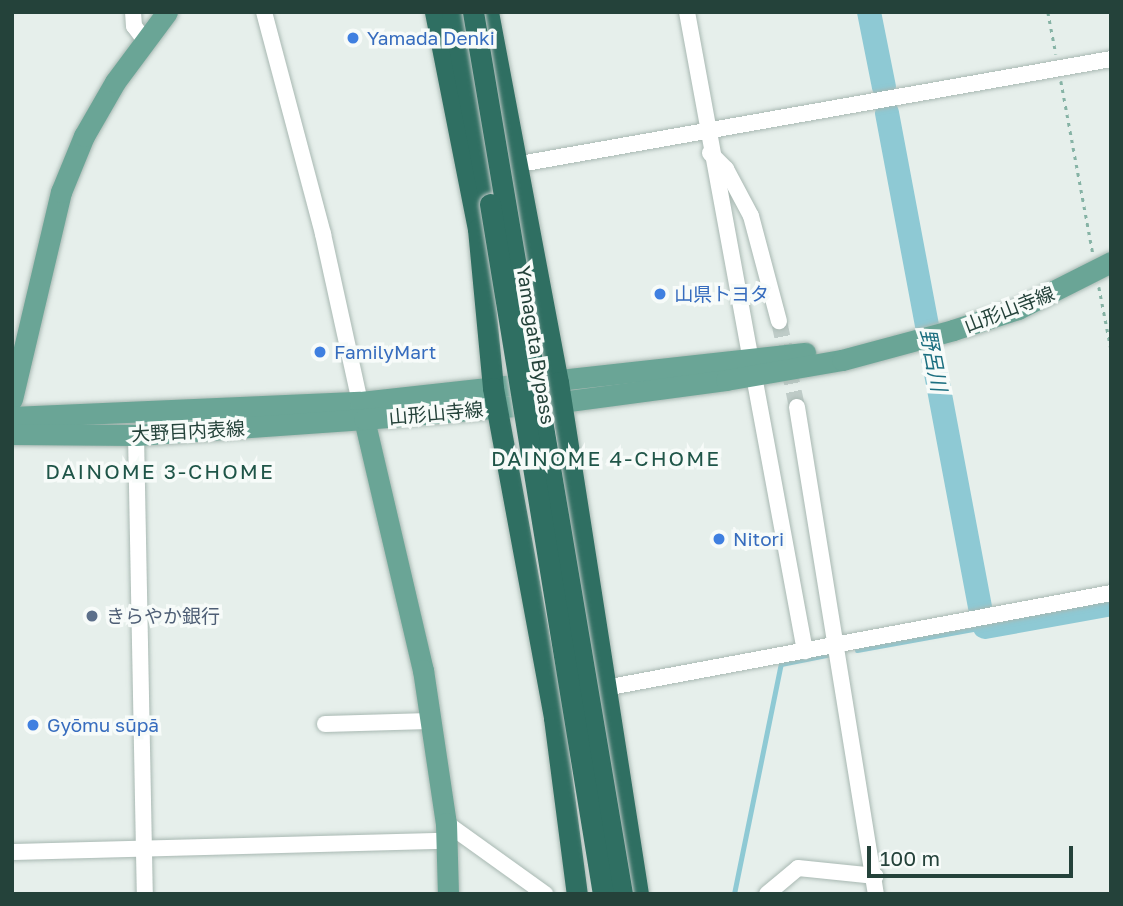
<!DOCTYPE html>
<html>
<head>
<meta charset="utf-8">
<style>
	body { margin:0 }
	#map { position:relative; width:1123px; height:906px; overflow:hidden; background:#e6efeb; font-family:"Golos Text","Noto Sans JP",sans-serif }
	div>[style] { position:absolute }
	.stream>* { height:4.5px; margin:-2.25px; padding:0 2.25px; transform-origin:2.25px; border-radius:2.25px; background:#8ec9d4 }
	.river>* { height:24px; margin:-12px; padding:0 12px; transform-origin:12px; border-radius:12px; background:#8ec9d4 }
	.minor-tunnel>* { height:16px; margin-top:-8px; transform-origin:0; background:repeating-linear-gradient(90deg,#bfccc8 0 16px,transparent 0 24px) }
	.path>* { height:2.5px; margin-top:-1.25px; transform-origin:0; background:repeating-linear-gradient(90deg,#86b3a5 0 3.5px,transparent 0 8.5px) }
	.roads { filter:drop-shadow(0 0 2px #a8b8b2) drop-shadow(0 0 2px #a8b8b2) }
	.minor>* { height:16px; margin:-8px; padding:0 8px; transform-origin:8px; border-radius:8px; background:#fff }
	.major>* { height:21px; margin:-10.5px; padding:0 10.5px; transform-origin:10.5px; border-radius:10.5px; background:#6aa596 }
	.highway>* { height:21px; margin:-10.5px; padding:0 10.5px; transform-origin:10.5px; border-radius:10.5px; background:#2f6f62 }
	.bridges { filter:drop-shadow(0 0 2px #c2cac8) drop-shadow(0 0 2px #c2cac8) }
	.highway-bridge>* { height:21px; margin:-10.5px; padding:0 10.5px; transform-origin:10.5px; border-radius:10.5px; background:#2f6f62 }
	.dots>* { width:19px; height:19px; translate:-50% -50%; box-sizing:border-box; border:4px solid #f7fbf9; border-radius:50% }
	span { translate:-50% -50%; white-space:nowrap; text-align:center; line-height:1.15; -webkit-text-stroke:7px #f7fbf9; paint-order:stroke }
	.shop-label { font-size:19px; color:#366cbe }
	.left { translate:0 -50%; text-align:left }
	.street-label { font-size:19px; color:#24423a }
	.service-label { font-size:19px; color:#4e5e75 }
	.water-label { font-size:21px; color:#1c6f80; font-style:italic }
	.neighbourhood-label { font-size:21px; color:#1f5548; letter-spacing:2px }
	.frame { position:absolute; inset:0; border:14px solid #24423a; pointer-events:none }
	.scale { position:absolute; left:867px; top:846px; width:206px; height:32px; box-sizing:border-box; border:4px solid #24423a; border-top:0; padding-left:9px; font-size:21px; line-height:24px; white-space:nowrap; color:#24423a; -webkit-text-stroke:5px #f7fbf9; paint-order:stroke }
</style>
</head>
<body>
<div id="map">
	<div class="stream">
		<i style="left:857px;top:650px;width:130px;rotate:-10.2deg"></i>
		<i style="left:734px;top:894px;width:235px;rotate:-78.5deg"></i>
		<i style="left:781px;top:664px;width:52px;rotate:-11.1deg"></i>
	</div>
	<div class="river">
		<i style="left:869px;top:12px;width:76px;rotate:78.7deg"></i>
		<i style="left:887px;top:113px;width:503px;rotate:79.34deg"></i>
		<i style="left:985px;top:627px;width:128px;rotate:-10.3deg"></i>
	</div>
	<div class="minor-tunnel">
		<i style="left:779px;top:321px;width:88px;rotate:78.2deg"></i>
	</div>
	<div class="path">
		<i style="left:1048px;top:12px;width:43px;rotate:79.2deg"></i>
		<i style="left:1061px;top:81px;width:175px;rotate:79.5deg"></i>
		<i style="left:1099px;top:287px;width:63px;rotate:79deg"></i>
	</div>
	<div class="roads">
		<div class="minor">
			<i style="left:133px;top:12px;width:14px;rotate:86deg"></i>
			<i style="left:134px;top:26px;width:15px;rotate:53deg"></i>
			<i style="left:264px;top:12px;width:230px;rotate:75.1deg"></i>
			<i style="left:323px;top:234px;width:172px;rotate:77.6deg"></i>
			<i style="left:687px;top:12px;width:354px;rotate:79.6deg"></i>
			<i style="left:710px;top:153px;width:23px;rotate:45deg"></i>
			<i style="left:726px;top:169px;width:53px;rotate:62deg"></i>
			<i style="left:751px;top:216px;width:109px;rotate:75.1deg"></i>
			<i style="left:520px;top:164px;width:600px;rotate:-10.07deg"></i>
			<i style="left:754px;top:376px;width:280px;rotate:79.5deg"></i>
			<i style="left:797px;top:407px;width:493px;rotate:80.8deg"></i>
			<i style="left:136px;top:435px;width:459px;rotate:88.9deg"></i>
			<i style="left:605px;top:688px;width:515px;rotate:-10.63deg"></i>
			<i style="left:325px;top:724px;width:105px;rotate:-1.6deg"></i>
			<i style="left:446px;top:823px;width:122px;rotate:35.6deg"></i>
			<i style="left:12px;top:852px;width:434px;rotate:-1.5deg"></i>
			<i style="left:767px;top:894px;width:40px;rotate:-40deg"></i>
			<i style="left:798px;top:868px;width:78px;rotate:5.9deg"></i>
		</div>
		<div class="major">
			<i style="left:12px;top:399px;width:213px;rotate:-76.7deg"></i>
			<i style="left:61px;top:192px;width:61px;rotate:-67.7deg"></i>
			<i style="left:84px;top:136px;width:62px;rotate:-60.1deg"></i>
			<i style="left:115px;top:82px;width:87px;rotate:-53.4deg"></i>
			<i style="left:12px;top:417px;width:348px;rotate:-2.5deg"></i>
			<i style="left:360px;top:402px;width:448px;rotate:-6.3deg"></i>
			<i style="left:364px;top:419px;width:258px;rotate:76.8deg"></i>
			<i style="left:423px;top:670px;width:155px;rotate:81.5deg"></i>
			<i style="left:446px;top:823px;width:71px;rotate:88.4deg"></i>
			<i style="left:12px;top:434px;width:124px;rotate:0.5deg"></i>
			<i style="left:136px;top:435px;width:229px;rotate:-4deg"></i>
			<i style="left:364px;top:419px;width:198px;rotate:-4.9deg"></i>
			<i style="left:561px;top:402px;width:166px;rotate:-7.6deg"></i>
			<i style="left:726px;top:380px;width:118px;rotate:-9.8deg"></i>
			<i style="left:842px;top:360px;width:115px;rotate:-15.1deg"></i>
			<i style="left:953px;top:330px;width:68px;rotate:-17.9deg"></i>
			<i style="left:1018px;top:309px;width:104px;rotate:-26.8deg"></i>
		</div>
		<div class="highway">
			<i style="left:435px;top:12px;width:221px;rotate:78.8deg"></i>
			<i style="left:478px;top:229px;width:160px;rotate:84.6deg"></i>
			<i style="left:493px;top:388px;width:336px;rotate:79.5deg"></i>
			<i style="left:554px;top:718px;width:177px;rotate:82.6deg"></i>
			<i style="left:452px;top:12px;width:196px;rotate:78.8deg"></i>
			<i style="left:488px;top:12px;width:377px;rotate:79.3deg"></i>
			<i style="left:558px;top:382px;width:518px;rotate:81.12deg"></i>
		</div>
	</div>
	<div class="bridges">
		<div class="highway-bridge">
			<i style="left:473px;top:12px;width:894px;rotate:80.41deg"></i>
			<i style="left:490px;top:204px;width:699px;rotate:80.7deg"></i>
		</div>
	</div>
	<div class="dots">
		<i style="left:353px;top:38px;background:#3f7fe0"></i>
		<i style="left:660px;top:294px;background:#3f7fe0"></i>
		<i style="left:320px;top:352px;background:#3f7fe0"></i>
		<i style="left:719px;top:539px;background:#3f7fe0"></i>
		<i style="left:92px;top:616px;background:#5c6f8a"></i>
		<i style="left:33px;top:725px;background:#3f7fe0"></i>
	</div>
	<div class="shop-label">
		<span class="left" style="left:367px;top:38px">Yamada Denki</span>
		<span class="left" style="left:674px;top:294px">山県トヨタ</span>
		<span class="left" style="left:334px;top:352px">FamilyMart</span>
		<span class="left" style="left:733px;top:539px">Nitori</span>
		<span class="left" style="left:47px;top:725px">Gyōmu sūpā</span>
	</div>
	<div class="street-label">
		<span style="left:1009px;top:309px;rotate:-21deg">山形山寺線</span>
		<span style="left:536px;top:345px;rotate:81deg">Yamagata Bypass</span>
		<span style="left:436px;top:413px;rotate:-5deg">山形山寺線</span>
		<span style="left:188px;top:431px;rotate:-3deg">大野目内表線</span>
	</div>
	<div class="service-label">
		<span class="left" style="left:106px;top:616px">きらやか銀行</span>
	</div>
	<div class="water-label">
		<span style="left:934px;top:360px;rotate:79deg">野呂川</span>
	</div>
	<div class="neighbourhood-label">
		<span style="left:606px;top:458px">DAINOME 4-CHOME</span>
		<span style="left:160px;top:471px">DAINOME 3-CHOME</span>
	</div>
	<div class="frame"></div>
	<div class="scale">100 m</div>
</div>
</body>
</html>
